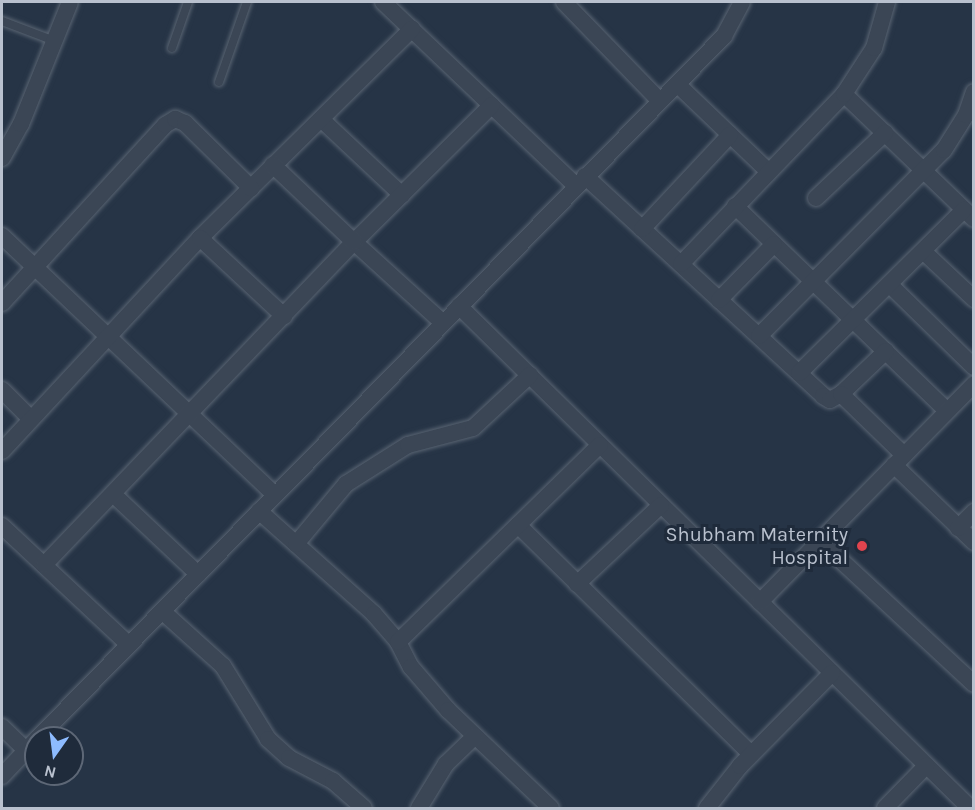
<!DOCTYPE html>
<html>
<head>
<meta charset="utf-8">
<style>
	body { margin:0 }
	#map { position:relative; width:975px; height:810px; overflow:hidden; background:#263446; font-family:Karla,sans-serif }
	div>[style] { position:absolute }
	.roads { filter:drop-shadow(0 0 2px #596472) drop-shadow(0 0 2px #596472) }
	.lane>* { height:8px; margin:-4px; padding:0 4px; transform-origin:4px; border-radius:4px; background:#3b4655 }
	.street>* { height:16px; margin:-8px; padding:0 8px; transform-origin:8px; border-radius:8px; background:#3b4655 }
	.dots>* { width:16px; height:16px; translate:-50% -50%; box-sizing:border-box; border:3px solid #1f2b3b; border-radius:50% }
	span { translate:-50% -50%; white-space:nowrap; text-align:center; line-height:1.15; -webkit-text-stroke:6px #1f2b3b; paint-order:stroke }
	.poi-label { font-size:20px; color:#b9c1ce }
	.right { translate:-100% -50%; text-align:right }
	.frame { position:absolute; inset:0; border:3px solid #b9c1ce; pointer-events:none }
	.north { position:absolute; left:24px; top:726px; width:60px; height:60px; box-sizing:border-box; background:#1f2b3b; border:2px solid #5d6776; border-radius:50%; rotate:194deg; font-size:16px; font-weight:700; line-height:24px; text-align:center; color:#b9c1ce }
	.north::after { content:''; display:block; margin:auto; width:21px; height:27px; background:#8dbbff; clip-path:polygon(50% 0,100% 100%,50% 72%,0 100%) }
</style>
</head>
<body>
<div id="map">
	<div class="roads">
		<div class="lane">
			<i style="left:2px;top:21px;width:57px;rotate:20.7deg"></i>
			<i style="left:172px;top:48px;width:49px;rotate:-70.8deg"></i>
			<i style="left:219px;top:82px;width:85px;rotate:-70.7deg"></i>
		</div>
		<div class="street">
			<i style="left:383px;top:2px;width:267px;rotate:43.6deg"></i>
			<i style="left:564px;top:2px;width:138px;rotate:45.9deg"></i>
			<i style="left:677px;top:84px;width:127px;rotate:43.7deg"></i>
			<i style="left:844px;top:94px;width:180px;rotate:43.9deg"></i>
			<i style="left:321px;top:119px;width:111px;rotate:43.2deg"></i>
			<i style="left:2px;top:158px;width:39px;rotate:-61deg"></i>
			<i style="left:21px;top:124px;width:131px;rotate:-68.1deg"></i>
			<i style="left:585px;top:176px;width:324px;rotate:42.7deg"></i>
			<i style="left:823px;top:396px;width:8px;rotate:30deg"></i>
			<i style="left:830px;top:400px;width:13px;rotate:-29deg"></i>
			<i style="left:816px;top:198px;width:95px;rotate:-43.3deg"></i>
			<i style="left:735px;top:206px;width:295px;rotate:44deg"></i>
			<i style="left:642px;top:229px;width:129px;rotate:-46.9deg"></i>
			<i style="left:2px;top:236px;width:376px;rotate:43.5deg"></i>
			<i style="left:200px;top:238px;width:298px;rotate:-44.6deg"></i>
			<i style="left:924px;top:252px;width:69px;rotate:43.2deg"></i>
			<i style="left:681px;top:264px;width:236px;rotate:-46.2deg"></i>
			<i style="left:844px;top:94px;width:55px;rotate:-56.9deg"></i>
			<i style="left:874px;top:48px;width:48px;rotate:-74.2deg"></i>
			<i style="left:890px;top:285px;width:117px;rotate:44.3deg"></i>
			<i style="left:719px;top:300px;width:78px;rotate:-45.5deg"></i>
			<i style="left:2px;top:303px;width:241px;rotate:-47.5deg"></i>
			<i style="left:165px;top:125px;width:12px;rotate:-31deg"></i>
			<i style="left:175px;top:119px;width:11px;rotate:22deg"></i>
			<i style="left:185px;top:123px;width:93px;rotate:44.6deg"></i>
			<i style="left:459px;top:306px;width:716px;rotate:44.49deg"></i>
			<i style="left:442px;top:322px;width:119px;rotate:-137.7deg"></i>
			<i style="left:354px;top:242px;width:194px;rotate:-44.8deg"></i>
			<i style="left:759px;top:336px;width:262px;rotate:-45.2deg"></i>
			<i style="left:944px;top:150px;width:41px;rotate:-57.8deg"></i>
			<i style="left:966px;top:115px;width:24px;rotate:-71deg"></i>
			<i style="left:886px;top:351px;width:62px;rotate:136.3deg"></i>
			<i style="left:841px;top:394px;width:88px;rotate:44.1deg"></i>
			<i style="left:799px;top:373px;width:232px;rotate:-44.7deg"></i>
			<i style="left:2px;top:390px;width:41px;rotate:45deg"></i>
			<i style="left:2px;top:451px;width:291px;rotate:-47.1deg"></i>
			<i style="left:200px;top:238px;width:115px;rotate:42.9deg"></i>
			<i style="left:894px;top:465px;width:111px;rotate:43.9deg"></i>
			<i style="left:113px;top:494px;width:117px;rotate:43.3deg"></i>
			<i style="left:259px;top:511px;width:154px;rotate:41.8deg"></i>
			<i style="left:374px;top:614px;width:37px;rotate:49deg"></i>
			<i style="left:398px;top:642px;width:28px;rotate:63deg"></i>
			<i style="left:411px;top:667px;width:57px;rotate:49.3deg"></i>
			<i style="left:448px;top:710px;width:142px;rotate:43.6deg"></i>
			<i style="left:518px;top:525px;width:327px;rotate:44.5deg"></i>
			<i style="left:2px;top:526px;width:174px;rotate:43.1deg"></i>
			<i style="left:958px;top:528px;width:23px;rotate:-45deg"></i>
			<i style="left:820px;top:541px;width:210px;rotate:42.9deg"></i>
			<i style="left:296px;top:544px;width:78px;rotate:-50.2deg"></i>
			<i style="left:346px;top:484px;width:73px;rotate:-32.2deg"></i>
			<i style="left:408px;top:445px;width:67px;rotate:-14.7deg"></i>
			<i style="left:473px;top:428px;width:78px;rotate:-42.9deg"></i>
			<i style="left:44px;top:565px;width:448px;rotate:-46.2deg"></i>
			<i style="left:354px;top:242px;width:112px;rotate:-136.5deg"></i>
			<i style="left:577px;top:584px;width:115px;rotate:-43.2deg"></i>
			<i style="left:760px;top:602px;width:305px;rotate:-45.5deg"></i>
			<i style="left:162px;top:611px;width:82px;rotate:42deg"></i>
			<i style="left:223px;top:666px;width:86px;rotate:58.3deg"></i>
			<i style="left:268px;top:739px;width:28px;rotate:42deg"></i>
			<i style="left:289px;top:758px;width:50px;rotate:27.6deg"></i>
			<i style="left:333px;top:781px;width:41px;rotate:41.1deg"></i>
			<i style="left:398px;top:642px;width:282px;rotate:-44.3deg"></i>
			<i style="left:2px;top:727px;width:33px;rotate:44deg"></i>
			<i style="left:38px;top:738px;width:982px;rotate:-45.66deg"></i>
			<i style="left:724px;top:36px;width:38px;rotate:-62deg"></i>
			<i style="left:2px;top:776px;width:50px;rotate:-46.6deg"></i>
			<i style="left:419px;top:808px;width:52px;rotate:-58.5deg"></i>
			<i style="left:446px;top:764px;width:40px;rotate:-44deg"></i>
			<i style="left:707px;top:808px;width:53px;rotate:-51.8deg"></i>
			<i style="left:740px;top:766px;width:131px;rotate:-45.3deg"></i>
			<i style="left:885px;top:808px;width:59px;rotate:-45.7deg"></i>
		</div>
	</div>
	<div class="dots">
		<i style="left:862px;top:546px;background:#e0444e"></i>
	</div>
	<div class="poi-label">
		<span class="right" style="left:848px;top:546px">Shubham Maternity<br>Hospital</span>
	</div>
	<div class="frame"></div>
	<div class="north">N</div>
</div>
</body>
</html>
